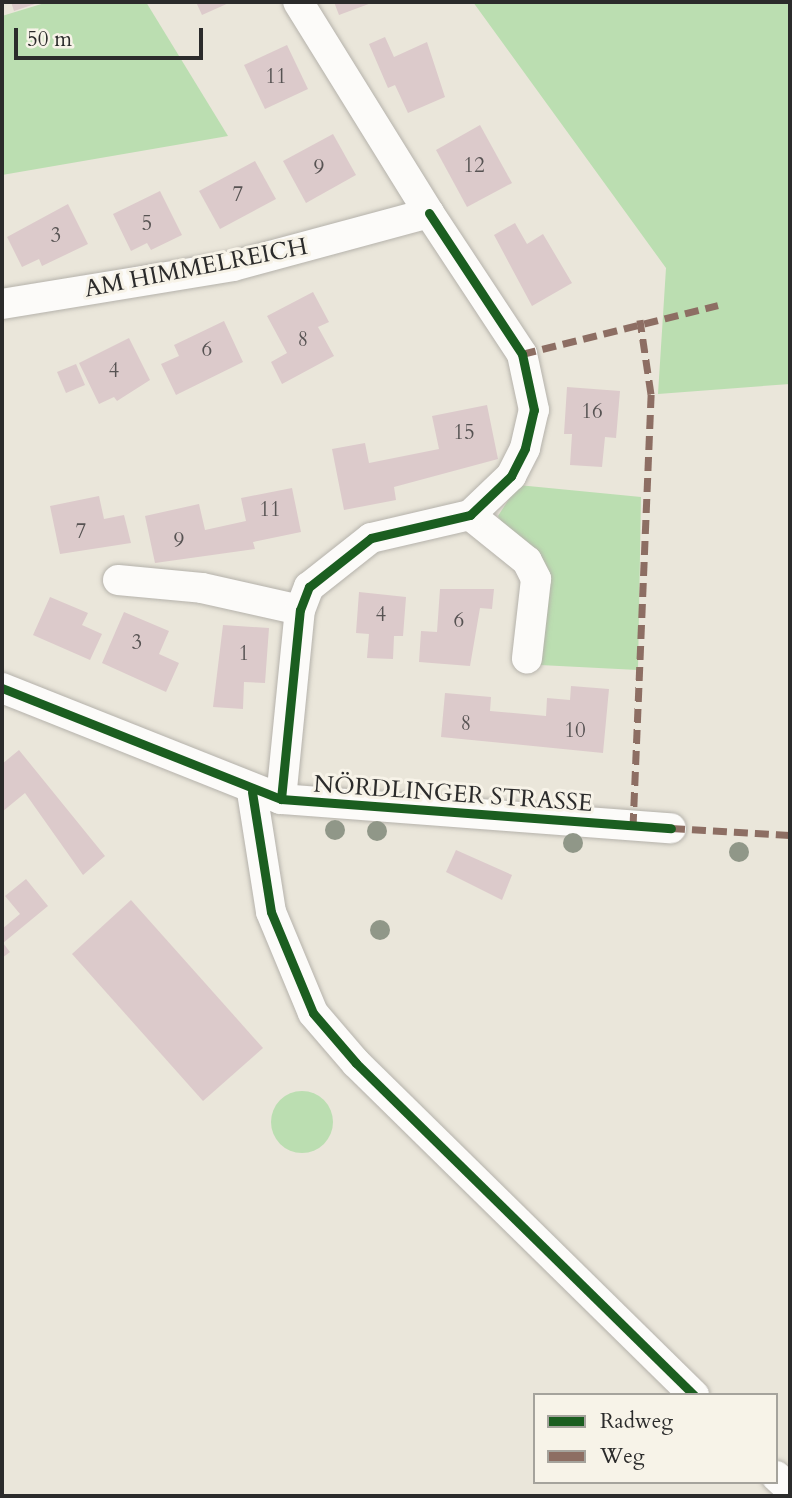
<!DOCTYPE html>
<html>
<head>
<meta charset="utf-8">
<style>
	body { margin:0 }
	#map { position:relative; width:792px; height:1498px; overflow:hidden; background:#eae6da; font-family:Cardo,serif }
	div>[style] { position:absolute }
	.green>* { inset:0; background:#bbdeb1 }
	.round { border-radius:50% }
	.building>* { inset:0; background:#dccacb }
	.roads { filter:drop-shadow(0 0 2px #b5b2ab) drop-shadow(0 0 2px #b5b2ab) }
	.street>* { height:30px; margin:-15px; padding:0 15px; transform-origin:15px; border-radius:15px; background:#fcfbf9 }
	.quiet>* { height:7px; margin-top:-3.5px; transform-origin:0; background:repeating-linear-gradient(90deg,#8d6e63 0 14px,transparent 0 21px) }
	.cycleway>* { height:9px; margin:-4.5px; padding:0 4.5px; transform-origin:4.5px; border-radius:4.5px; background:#1b5e20 }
	.trees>* { width:20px; height:20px; margin:-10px; border-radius:50%; background:#909788 }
	span { translate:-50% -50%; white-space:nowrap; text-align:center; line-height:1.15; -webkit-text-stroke:6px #f7f3e8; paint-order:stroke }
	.number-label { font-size:21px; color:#575353 }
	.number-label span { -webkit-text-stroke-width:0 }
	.street-label { font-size:24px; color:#2b2b2b }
	.frame { position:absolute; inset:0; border:4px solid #2b2b2b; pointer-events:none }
	.legend { position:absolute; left:533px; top:1393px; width:245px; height:91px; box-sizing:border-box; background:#f7f3e8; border:2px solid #a5a39c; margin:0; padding:9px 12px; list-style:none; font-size:21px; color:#2b2b2b }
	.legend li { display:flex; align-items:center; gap:14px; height:35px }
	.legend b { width:35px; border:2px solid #a5a39c }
	.scale { position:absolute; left:14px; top:28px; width:189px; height:32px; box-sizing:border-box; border:4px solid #2b2b2b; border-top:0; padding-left:9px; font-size:21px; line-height:24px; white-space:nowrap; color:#2b2b2b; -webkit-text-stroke:5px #f7f3e8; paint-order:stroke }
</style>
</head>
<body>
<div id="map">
	<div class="green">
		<i style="clip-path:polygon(48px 2px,146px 2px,228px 136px,2px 175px,2px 16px)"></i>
		<i style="clip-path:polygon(473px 2px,790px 2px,790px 384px,658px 394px,666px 268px)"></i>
		<i style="clip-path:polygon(518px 485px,641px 497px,638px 670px,540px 665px,545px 564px,537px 549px,507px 532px,498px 516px)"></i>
		<i class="round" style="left:271px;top:1091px;width:62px;height:62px"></i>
	</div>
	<div class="building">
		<i style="clip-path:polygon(11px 2px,41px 2px,14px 11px)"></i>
		<i style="clip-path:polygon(196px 2px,231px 2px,202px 15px)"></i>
		<i style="clip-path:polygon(334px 2px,374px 2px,339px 15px)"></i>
		<i style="clip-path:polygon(385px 37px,394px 57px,427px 42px,445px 97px,408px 113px,395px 85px,388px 88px,369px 44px)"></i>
		<i style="clip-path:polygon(287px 45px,308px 89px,265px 109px,244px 65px)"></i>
		<i style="clip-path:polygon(480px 125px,512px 183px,467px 207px,436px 150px)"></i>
		<i style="clip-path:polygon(333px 134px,356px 175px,306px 203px,283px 161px)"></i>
		<i style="clip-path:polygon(255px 161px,276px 199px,220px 229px,199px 191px)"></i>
		<i style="clip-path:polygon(160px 191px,182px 235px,151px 250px,147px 243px,131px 251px,113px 214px)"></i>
		<i style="clip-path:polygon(68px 204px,88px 244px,42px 266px,39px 259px,22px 267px,7px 237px)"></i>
		<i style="clip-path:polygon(515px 223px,527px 244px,543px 234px,572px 283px,532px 306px,494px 235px)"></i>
		<i style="clip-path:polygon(313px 292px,329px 322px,318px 327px,334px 356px,282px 384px,271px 362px,287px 353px,267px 316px)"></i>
		<i style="clip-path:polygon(224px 321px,243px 362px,176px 395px,161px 364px,179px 356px,174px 345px)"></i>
		<i style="clip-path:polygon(129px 338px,150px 380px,117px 401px,114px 397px,99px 404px,79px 363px)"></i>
		<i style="clip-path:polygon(76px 364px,85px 385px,66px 393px,57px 372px)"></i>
		<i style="clip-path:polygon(567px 387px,620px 391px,616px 438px,605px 437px,602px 467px,570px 465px,572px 434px,564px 434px)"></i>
		<i style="clip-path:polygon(487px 405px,498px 459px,394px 487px,396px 500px,344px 510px,332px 449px,365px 443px,369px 463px,439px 449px,432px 416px)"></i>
		<i style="clip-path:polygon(292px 488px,301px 532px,253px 542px,255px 549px,155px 563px,145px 516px,199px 504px,205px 530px,246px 521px,241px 498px)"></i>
		<i style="clip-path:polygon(99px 496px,104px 519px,124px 515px,131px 543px,60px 554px,50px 506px)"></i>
		<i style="clip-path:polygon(440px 589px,494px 589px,492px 609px,480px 608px,470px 666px,419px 662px,421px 631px,437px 632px)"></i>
		<i style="clip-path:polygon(359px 592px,406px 597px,403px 636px,394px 636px,393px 659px,367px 658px,369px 634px,356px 633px)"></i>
		<i style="clip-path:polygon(50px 597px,88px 613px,82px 625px,102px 634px,90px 660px,33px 635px)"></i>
		<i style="clip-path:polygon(124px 612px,169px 631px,159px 654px,179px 663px,166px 692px,102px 663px)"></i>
		<i style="clip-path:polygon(223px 625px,269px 628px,265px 683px,244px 682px,243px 709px,213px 707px)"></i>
		<i style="clip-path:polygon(571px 686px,609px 689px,603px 753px,441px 737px,445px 693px,491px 697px,490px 711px,546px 716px,547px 698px,570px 700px)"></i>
		<i style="clip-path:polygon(19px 750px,105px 856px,83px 875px,25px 793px,2px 812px,2px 764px)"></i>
		<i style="clip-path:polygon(456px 850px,512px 875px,502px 900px,446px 872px)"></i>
		<i style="clip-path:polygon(26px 879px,48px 906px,3px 943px,10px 952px,2px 958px,2px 929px,20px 914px,5px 896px)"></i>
		<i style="clip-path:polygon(131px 900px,263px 1048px,203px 1101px,72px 954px)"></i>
	</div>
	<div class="roads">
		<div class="street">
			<i style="left:2px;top:304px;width:234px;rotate:-9.3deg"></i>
			<i style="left:233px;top:266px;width:203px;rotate:-15.1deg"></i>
			<i style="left:429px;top:213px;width:248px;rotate:-121.8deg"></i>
			<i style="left:470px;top:515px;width:73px;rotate:38.9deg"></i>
			<i style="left:527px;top:561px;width:20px;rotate:63deg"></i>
			<i style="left:536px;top:579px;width:80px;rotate:96.5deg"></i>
			<i style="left:118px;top:580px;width:84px;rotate:5.4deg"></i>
			<i style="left:202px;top:588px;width:100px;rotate:12.7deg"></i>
			<i style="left:2px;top:688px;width:300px;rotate:21.7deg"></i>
			<i style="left:281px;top:799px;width:391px;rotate:4.3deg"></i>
			<i style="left:252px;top:792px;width:121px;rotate:81deg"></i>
			<i style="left:271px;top:912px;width:109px;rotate:67.4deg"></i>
			<i style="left:313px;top:1013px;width:66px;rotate:49.3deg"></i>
			<i style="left:356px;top:1063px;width:474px;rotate:44.5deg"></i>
			<i style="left:281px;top:799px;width:190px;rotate:-84.3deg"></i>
			<i style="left:300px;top:610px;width:25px;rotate:-69deg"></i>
			<i style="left:309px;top:587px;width:79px;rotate:-38.3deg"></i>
			<i style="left:371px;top:538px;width:102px;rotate:-13.1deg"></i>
			<i style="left:470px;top:515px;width:57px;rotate:-43.6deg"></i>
			<i style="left:511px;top:476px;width:31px;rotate:-63deg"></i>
			<i style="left:525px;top:448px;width:39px;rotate:-77deg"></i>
			<i style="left:534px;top:410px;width:57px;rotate:-102.1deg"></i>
			<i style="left:522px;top:354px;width:169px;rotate:-123.4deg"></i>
			<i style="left:776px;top:1476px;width:19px;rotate:43deg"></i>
		</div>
	</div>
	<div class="quiet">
		<i style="left:522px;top:354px;width:202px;rotate:-14deg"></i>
		<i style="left:633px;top:827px;width:433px;rotate:-87.6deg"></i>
		<i style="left:651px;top:394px;width:75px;rotate:-98.5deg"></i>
		<i style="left:671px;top:828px;width:119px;rotate:3.4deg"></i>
	</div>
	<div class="cycleway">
		<i style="left:2px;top:688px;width:300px;rotate:21.7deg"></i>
		<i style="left:281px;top:799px;width:391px;rotate:4.3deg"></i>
		<i style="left:252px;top:792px;width:121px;rotate:81deg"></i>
		<i style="left:271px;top:912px;width:109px;rotate:67.4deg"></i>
		<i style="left:313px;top:1013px;width:66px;rotate:49.3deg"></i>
		<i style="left:356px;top:1063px;width:474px;rotate:44.5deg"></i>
		<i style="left:281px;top:799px;width:190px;rotate:-84.3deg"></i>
		<i style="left:300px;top:610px;width:25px;rotate:-69deg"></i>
		<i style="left:309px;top:587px;width:79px;rotate:-38.3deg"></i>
		<i style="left:371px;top:538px;width:102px;rotate:-13.1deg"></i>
		<i style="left:470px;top:515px;width:57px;rotate:-43.6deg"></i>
		<i style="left:511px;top:476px;width:31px;rotate:-63deg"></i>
		<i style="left:525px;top:448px;width:39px;rotate:-77deg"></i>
		<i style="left:534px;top:410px;width:57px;rotate:-102.1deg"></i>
		<i style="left:522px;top:354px;width:169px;rotate:-123.4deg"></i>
	</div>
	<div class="trees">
		<i style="left:335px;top:830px"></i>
		<i style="left:377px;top:831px"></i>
		<i style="left:573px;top:843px"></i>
		<i style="left:739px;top:852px"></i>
		<i style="left:380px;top:930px"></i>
	</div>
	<div class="number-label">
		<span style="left:276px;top:77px">11</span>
		<span style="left:474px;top:166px">12</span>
		<span style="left:319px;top:168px">9</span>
		<span style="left:238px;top:195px">7</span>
		<span style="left:147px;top:224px">5</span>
		<span style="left:56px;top:236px">3</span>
		<span style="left:303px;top:340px">8</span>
		<span style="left:207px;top:350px">6</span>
		<span style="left:114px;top:371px">4</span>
		<span style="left:592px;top:412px">16</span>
		<span style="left:464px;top:433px">15</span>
		<span style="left:270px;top:510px">11</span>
		<span style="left:81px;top:532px">7</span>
		<span style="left:179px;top:541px">9</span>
		<span style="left:381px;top:615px">4</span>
		<span style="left:459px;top:621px">6</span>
		<span style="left:137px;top:643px">3</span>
		<span style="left:244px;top:654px">1</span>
		<span style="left:466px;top:724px">8</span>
		<span style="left:575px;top:731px">10</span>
	</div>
	<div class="street-label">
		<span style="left:196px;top:268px;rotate:-11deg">AM HIMMELREICH</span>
		<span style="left:453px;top:794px;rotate:4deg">NÖRDLINGER STRASSE</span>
	</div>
	<div class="frame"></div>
	<ul class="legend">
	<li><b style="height:9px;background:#1b5e20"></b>Radweg</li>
	<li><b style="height:9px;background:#8d6e63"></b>Weg</li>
	</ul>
	<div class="scale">50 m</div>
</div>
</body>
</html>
